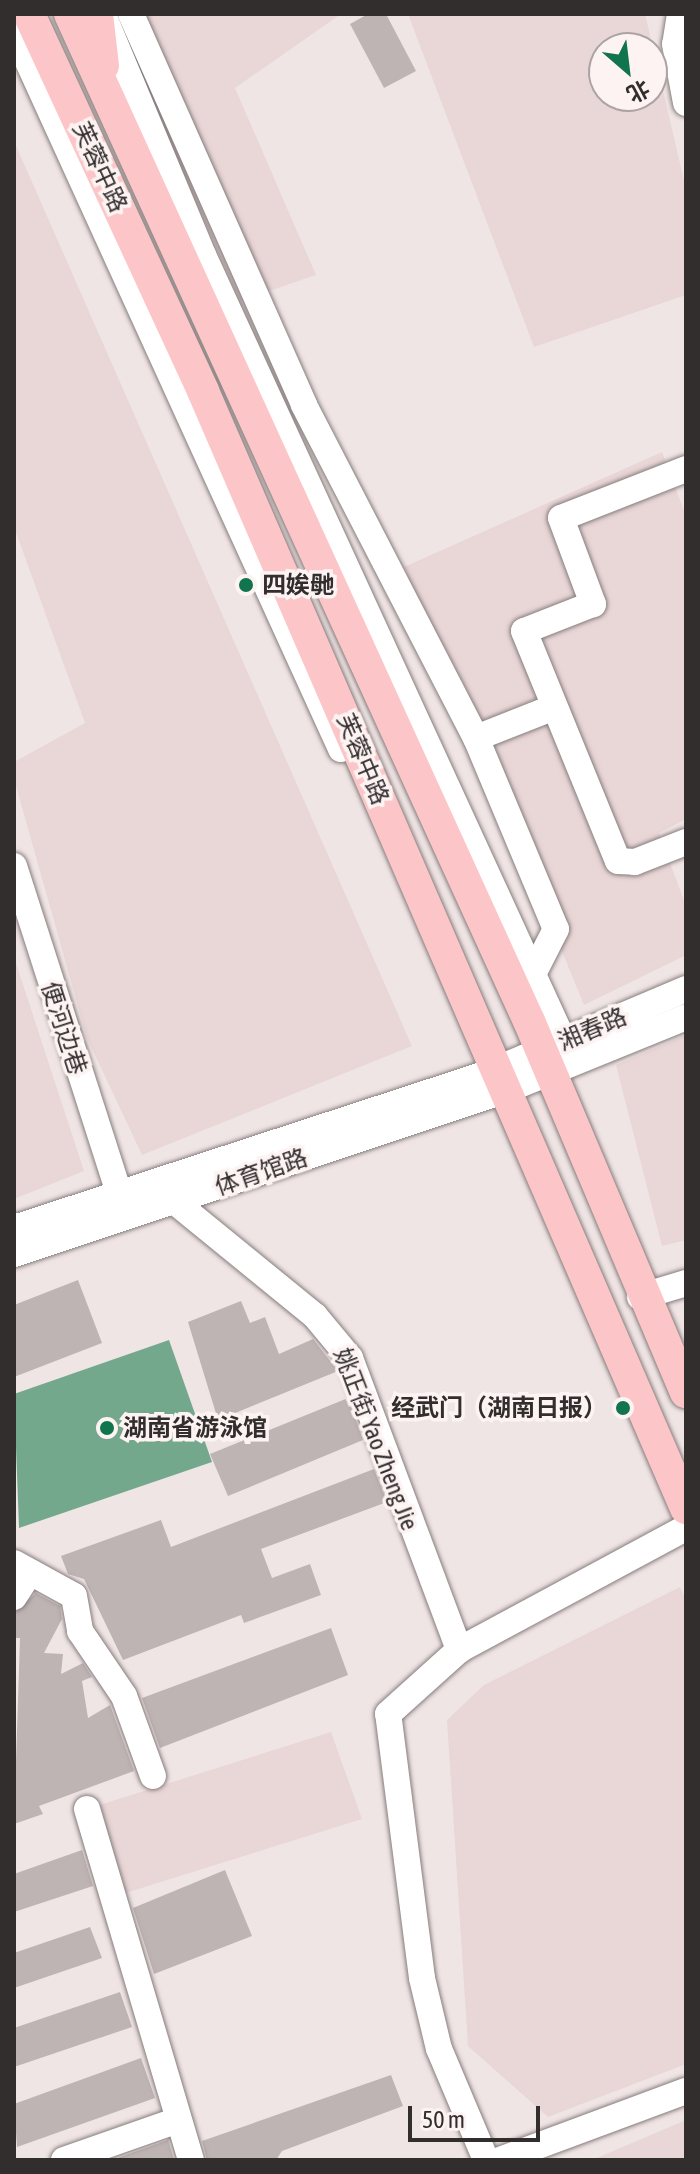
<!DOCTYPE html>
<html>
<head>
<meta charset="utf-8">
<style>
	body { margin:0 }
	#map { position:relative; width:700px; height:2174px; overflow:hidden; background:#f0e5e5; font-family:"Asap Condensed","Noto Sans SC",sans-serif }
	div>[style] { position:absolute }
	.built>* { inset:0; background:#e9d6d6 }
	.water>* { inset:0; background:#74a88c }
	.building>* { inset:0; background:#beb4b4 }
	.roads { filter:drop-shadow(0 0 2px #867d7d) drop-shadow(0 0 2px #867d7d) }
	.minor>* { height:26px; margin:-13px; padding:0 13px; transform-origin:13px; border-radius:13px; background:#fff }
	.major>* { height:32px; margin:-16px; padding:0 16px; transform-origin:16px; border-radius:16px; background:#fcc6c8 }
	.dots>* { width:22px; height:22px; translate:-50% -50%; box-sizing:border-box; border:4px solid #fdf3f3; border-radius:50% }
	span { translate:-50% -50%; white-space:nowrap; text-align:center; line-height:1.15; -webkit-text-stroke:7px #fdf3f3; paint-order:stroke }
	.street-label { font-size:24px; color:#322e2e }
	.poi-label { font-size:24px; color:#322e2e; font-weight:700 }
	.left { translate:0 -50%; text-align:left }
	.right { translate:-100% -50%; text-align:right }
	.frame { position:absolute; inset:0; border:16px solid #322e2e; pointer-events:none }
	.north { position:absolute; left:588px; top:32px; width:80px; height:80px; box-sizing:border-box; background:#fdf3f3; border:2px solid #aca4a4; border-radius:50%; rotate:152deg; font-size:22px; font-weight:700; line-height:32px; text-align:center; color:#322e2e }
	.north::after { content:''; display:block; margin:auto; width:28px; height:36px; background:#10754d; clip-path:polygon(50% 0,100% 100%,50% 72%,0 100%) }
	.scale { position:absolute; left:408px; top:2106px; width:132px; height:36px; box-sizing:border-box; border:4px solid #322e2e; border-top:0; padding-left:10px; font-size:24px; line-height:28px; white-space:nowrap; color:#322e2e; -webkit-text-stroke:6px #fdf3f3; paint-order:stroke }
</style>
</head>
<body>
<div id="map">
	<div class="built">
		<i style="clip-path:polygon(111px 14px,341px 14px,235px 88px,316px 275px,240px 301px)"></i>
		<i style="clip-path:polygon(evenodd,408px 14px,645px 14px,686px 189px,686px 295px,534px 347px,408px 14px,652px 48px,652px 96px,604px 96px,604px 48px,652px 48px)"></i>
		<i style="clip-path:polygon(14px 141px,412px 1046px,142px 1155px,87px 1038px,14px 779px,14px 762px,85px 723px,14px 527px)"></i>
		<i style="clip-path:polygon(662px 452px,686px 516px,686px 819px,659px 833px,686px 906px,686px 955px,584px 1005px,404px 567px)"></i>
		<i style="clip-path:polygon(14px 957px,84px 1171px,14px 1199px)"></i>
		<i style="clip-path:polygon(686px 1035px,686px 1240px,662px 1246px,616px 1065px)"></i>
		<i style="clip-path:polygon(680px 1587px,686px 1600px,686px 2064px,548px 2117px,468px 2046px,447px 1720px,484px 1685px)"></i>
		<i style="clip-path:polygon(331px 1732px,362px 1819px,116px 1896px,87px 1809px)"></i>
		<i style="clip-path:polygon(686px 2120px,686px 2160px,592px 2160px)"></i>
	</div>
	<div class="water">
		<i style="clip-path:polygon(169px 1340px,212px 1462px,19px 1528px,14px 1394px)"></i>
	</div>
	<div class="building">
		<i style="clip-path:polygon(368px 14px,386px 14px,416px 71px,384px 88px,350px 24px)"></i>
		<i style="clip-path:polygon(78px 1280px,102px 1343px,14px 1377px,14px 1305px)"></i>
		<i style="clip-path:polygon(241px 1301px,250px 1323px,265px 1317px,279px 1354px,313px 1339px,338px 1371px,218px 1420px,188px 1322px)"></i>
		<i style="clip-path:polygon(348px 1398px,363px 1440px,228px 1496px,210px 1454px)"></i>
		<i style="clip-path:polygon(374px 1469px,387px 1502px,261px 1549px,272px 1578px,310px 1564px,321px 1595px,244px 1623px,241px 1615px,123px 1660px,84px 1579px,68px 1574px,61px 1556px,161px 1520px,171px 1547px)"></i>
		<i style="clip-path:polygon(36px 1593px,60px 1606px,62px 1619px,44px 1653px,63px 1654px,61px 1674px,83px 1663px,92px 1677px,82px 1681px,88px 1718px,110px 1705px,134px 1771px,39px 1806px,43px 1814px,14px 1824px,20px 1638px,14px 1638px,14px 1613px)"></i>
		<i style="clip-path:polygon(331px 1628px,348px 1675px,160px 1748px,142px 1698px)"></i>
		<i style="clip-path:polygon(82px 1850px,93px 1886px,14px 1912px,14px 1874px)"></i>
		<i style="clip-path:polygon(225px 1870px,252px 1936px,154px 1974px,133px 1908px)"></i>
		<i style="clip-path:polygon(90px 1927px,102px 1958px,14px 1988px,14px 1953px)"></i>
		<i style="clip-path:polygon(120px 1992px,132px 2027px,14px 2067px,14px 2028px)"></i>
		<i style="clip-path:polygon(141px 2058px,155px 2098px,17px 2147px,14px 2104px)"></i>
		<i style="clip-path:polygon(391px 2075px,403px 2106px,282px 2151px,276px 2160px,207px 2160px,202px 2141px)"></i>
		<i style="clip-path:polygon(168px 2140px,174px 2160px,112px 2160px)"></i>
	</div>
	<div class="roads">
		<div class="minor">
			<i style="left:131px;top:14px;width:428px;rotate:66.1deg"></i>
			<i style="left:304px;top:405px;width:375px;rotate:62.7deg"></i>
			<i style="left:476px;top:738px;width:207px;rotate:67.3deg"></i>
			<i style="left:556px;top:929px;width:55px;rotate:117deg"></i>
			<i style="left:680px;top:14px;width:30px;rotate:99deg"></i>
			<i style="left:675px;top:44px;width:60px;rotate:79.4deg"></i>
			<i style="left:104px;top:17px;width:258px;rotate:67.4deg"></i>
			<i style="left:203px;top:255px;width:866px;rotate:65.36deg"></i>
			<i style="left:14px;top:31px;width:789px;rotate:65.51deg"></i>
			<i style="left:686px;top:469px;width:134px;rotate:158.6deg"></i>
			<i style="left:561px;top:518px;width:92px;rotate:69.6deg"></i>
			<i style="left:593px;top:604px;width:74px;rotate:158.6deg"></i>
			<i style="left:524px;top:631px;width:248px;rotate:67.8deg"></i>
			<i style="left:618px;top:861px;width:17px;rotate:3deg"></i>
			<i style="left:635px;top:862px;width:55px;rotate:-21.4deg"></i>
			<i style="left:476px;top:738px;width:82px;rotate:-21.5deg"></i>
			<i style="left:14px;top:866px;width:339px;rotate:72.2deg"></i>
			<i style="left:174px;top:1201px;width:182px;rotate:39.2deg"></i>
			<i style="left:315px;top:1316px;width:55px;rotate:50.2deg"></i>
			<i style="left:350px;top:1358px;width:312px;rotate:69.5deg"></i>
			<i style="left:14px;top:1228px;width:499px;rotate:-18.1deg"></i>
			<i style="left:488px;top:1073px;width:215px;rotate:-23deg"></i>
			<i style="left:14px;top:1254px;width:522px;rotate:-18.43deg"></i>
			<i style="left:509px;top:1089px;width:191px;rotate:-22.1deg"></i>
			<i style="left:640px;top:1297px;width:48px;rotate:-16.9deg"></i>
			<i style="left:14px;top:1563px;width:68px;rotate:28.8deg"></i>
			<i style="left:74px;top:1596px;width:36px;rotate:80deg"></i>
			<i style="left:80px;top:1631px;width:78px;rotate:55.9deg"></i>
			<i style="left:124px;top:1696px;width:85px;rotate:70.1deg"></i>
			<i style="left:14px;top:1597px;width:27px;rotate:-57deg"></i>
			<i style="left:87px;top:1809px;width:366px;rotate:73.5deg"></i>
			<i style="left:64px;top:2160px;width:121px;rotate:-19.3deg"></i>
			<i style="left:486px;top:2160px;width:121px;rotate:-112.9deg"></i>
			<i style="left:439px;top:2049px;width:73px;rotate:-103.5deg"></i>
			<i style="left:422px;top:1978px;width:266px;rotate:-97.3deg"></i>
			<i style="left:388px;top:1714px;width:96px;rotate:-42deg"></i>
			<i style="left:459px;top:1650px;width:258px;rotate:-28.3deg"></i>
			<i style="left:500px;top:2160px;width:198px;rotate:-20.4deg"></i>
		</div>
		<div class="major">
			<i style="left:29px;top:14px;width:415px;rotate:65.2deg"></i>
			<i style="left:203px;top:391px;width:1217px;rotate:66.62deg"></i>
			<i style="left:70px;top:14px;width:1107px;rotate:65.5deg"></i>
			<i style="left:529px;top:1021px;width:403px;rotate:67.1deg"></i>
			<i style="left:97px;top:14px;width:52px;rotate:83.4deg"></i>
		</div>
	</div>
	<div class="dots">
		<i style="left:246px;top:585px;background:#10754d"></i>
		<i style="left:623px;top:1408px;background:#10754d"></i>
		<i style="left:107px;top:1428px;background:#10754d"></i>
	</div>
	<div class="street-label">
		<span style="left:100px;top:167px;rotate:65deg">芙蓉中路</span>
		<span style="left:363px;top:759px;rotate:67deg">芙蓉中路</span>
		<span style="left:64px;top:1028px;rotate:72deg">便河边巷</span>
		<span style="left:592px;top:1029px;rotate:-23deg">湘春路</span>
		<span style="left:261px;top:1172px;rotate:-19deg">体育馆路</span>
		<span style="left:376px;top:1439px;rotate:69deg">姚正街 Yao Zheng Jie</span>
	</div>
	<div class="poi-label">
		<span class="left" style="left:262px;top:585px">四娭毑</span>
		<span class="right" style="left:607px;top:1408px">经武门（湖南日报）</span>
		<span class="left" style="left:123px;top:1428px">湖南省游泳馆</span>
	</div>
	<div class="frame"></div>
	<div class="north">北</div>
	<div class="scale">50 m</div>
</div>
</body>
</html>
